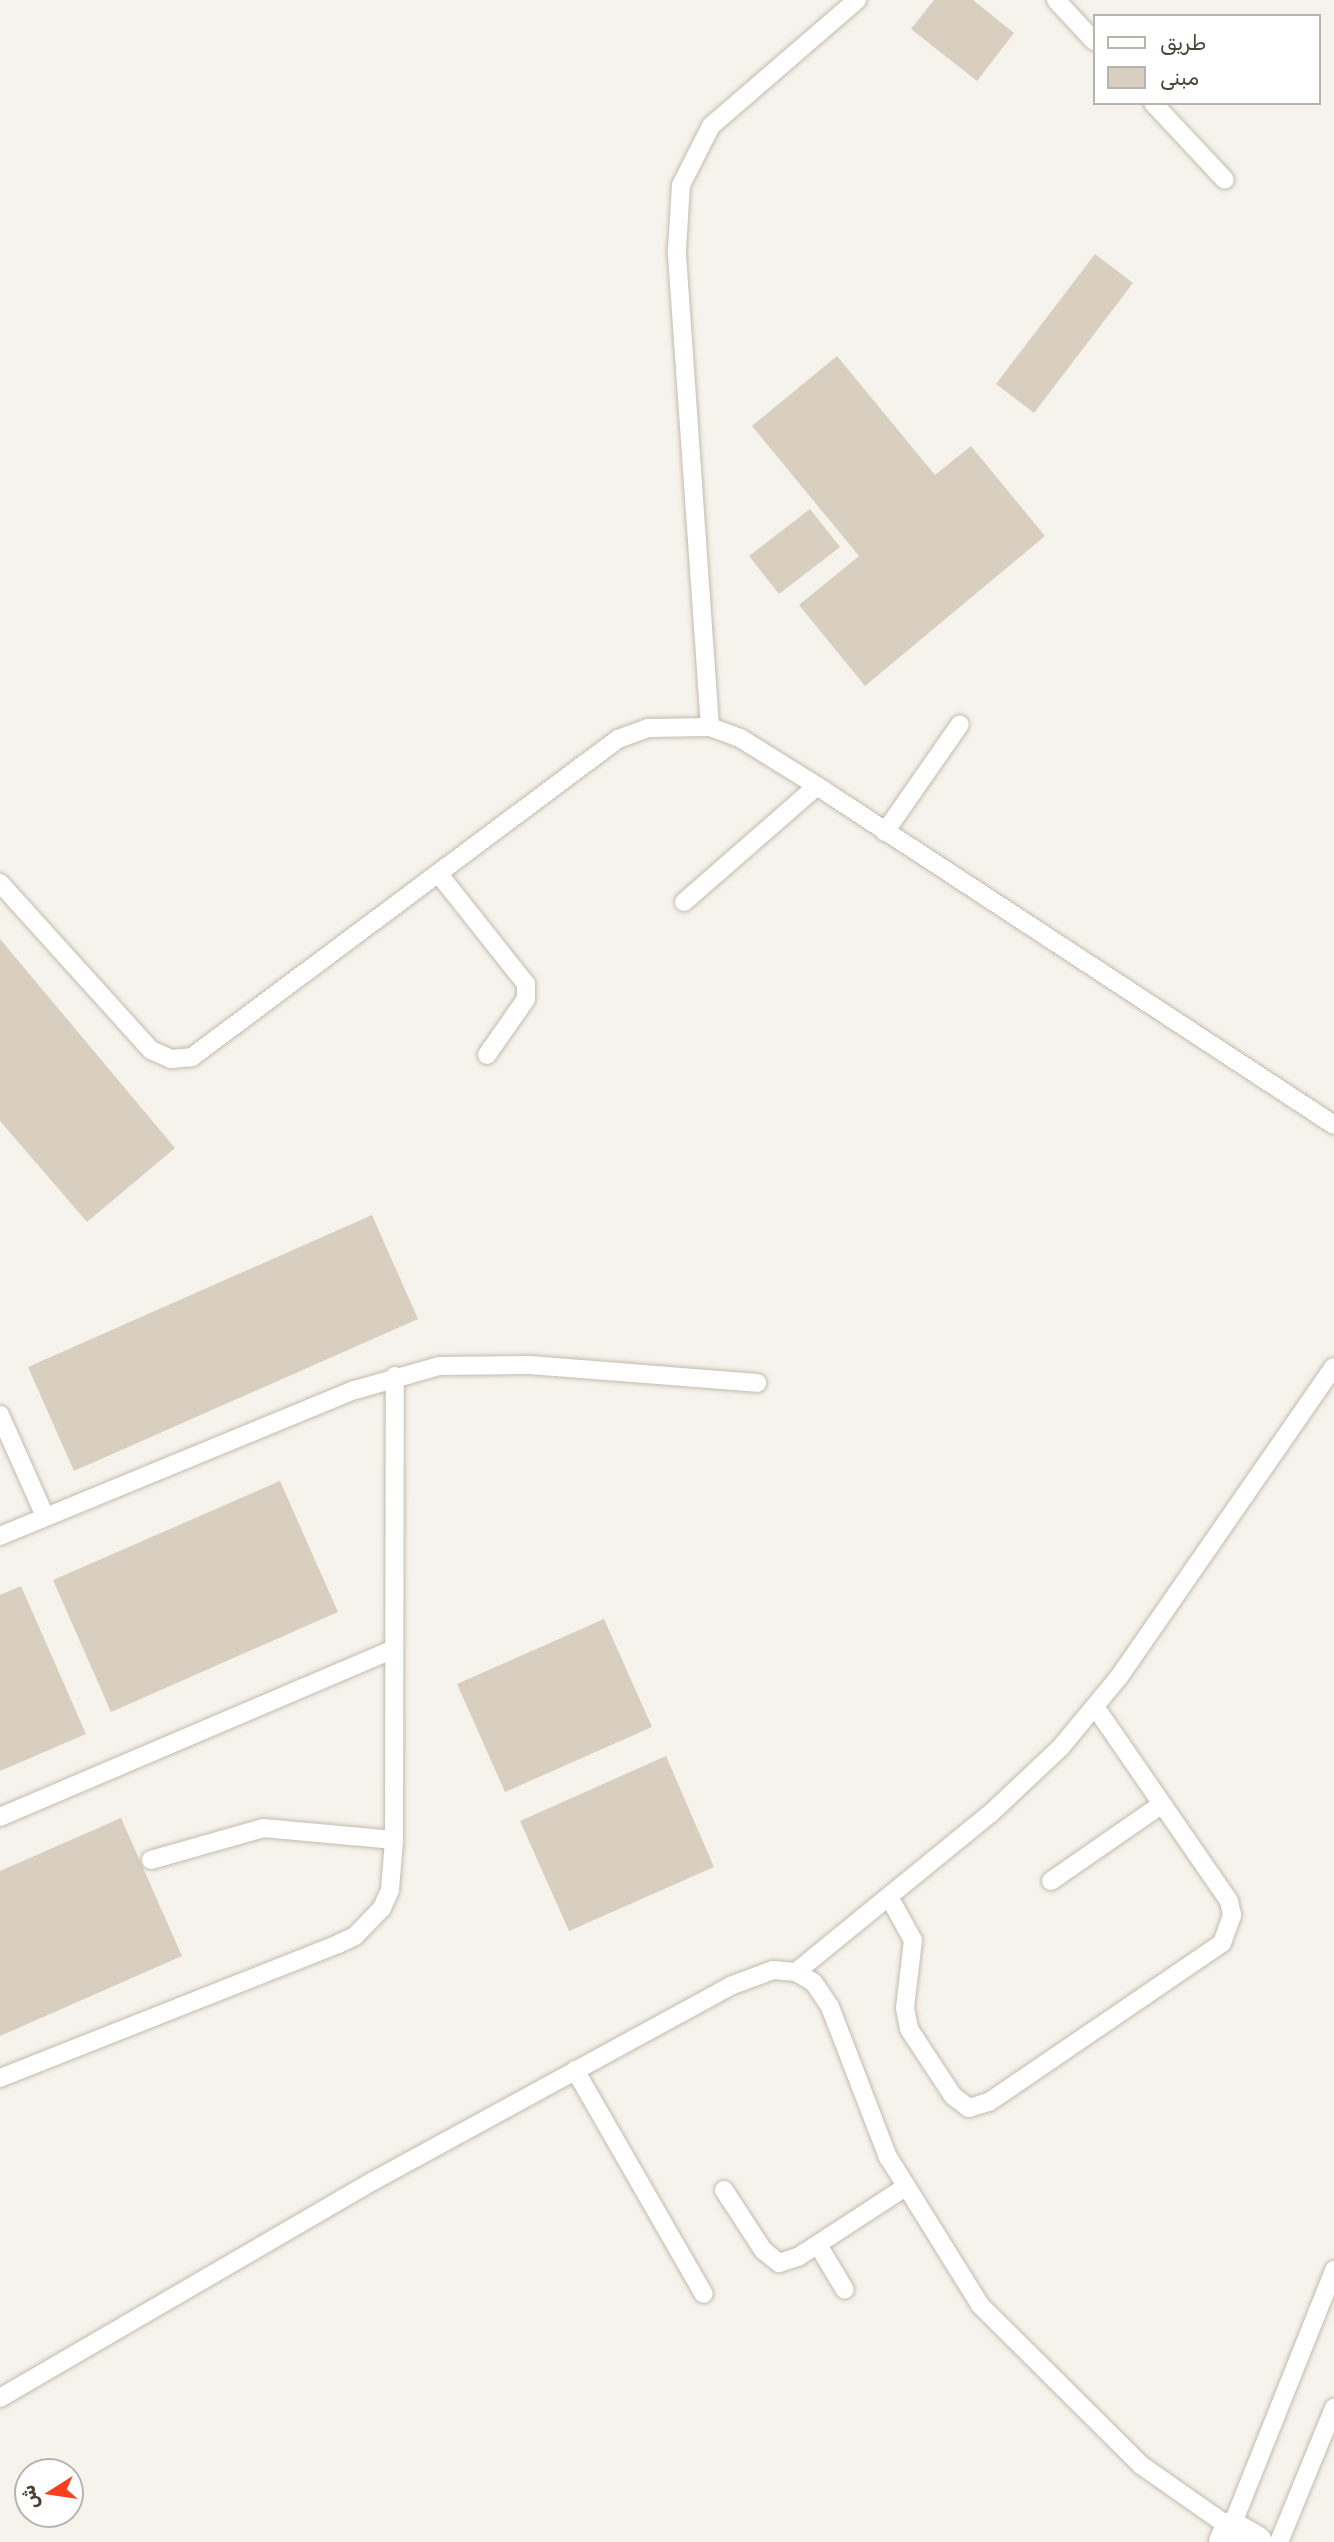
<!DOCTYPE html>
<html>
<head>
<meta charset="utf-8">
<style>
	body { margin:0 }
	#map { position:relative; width:1334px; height:2542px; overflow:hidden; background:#f6f3ec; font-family:Rubik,Cairo,sans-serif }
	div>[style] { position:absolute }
	.building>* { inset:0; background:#d8cfc1 }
	.roads { filter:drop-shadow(0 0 2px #c2bbae) drop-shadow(0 0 2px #c2bbae) }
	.service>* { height:18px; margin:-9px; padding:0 9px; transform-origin:9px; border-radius:9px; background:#fff }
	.minor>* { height:33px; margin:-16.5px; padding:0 16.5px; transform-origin:16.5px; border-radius:16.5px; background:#fff }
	span { translate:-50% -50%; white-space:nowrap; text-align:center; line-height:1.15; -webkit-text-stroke:6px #fff; paint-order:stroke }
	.legend { position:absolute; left:1093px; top:14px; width:228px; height:91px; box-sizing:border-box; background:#fff; border:2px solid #b7b4b0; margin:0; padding:9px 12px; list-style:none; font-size:21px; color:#4b4439 }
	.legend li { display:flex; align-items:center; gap:14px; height:35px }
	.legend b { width:35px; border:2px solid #b7b4b0 }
	.north { position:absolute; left:14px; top:2458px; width:70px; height:70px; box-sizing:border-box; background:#fff; border:2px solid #b7b4b0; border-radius:50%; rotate:258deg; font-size:19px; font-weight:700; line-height:28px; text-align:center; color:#4b4439 }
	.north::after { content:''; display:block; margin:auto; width:24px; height:32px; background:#fc3f1d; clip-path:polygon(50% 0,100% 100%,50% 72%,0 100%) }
</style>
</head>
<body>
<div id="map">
	<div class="building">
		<i style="clip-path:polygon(934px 0,973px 0,1014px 33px,977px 81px,911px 29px)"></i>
		<i style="clip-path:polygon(1095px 254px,1133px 283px,1034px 413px,996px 384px)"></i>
		<i style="clip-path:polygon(837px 356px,935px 475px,971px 446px,1045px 536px,865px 686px,799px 605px,859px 556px,752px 426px)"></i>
		<i style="clip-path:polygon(810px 509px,840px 547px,779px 594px,749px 556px)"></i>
		<i style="clip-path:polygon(0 939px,175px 1148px,87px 1222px,0 1121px)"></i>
		<i style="clip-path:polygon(372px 1215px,418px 1319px,74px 1471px,28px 1367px)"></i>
		<i style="clip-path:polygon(280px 1481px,338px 1612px,111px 1712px,53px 1580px)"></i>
		<i style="clip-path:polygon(21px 1586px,86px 1734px,0 1771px,0 1595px)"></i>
		<i style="clip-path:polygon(604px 1619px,652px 1727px,505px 1792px,457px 1684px)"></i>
		<i style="clip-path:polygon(666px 1756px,714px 1867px,569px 1931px,520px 1821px)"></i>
		<i style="clip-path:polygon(121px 1818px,182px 1956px,0 2036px,0 1871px)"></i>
	</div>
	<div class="roads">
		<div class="service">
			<i style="left:1056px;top:0;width:56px;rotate:47.2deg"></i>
			<i style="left:1153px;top:103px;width:105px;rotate:46.9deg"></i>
			<i style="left:710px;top:727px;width:478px;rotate:-94deg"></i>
			<i style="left:677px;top:250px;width:65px;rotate:-86.5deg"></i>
			<i style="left:681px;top:185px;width:66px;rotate:-63deg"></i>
			<i style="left:711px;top:126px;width:193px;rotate:-40.8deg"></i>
			<i style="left:885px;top:832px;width:131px;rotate:-55.2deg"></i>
			<i style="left:438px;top:873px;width:142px;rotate:51.6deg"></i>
			<i style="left:526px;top:984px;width:15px;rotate:90deg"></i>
			<i style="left:526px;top:999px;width:68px;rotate:124.9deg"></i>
			<i style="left:0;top:883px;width:225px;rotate:47.9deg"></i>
			<i style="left:151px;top:1050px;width:22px;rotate:24deg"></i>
			<i style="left:171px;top:1059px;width:21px;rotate:-5deg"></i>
			<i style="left:192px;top:1057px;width:532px;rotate:-36.74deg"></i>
			<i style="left:618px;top:739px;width:32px;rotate:-20deg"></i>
			<i style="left:648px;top:728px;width:62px;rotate:-0.9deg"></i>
			<i style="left:710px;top:727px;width:32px;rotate:20deg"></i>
			<i style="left:740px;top:738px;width:91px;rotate:31.9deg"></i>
			<i style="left:817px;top:786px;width:618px;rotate:33.25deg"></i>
			<i style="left:684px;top:902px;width:176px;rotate:-41.1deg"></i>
			<i style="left:0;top:1415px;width:111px;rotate:66deg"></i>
			<i style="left:0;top:1536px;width:384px;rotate:-22.4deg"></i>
			<i style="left:355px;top:1390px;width:87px;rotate:-15.9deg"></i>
			<i style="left:439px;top:1366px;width:91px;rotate:-0.6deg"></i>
			<i style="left:530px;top:1365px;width:228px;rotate:4.5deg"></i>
			<i style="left:0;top:1817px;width:425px;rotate:-23.1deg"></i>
			<i style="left:151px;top:1860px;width:116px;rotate:-15.9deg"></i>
			<i style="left:263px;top:1828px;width:132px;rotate:5.2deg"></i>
			<i style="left:1051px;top:1881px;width:135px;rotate:-34.7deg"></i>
			<i style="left:889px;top:1897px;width:49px;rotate:60.8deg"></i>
			<i style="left:913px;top:1940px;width:68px;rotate:96.7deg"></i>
			<i style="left:905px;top:2008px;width:21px;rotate:79deg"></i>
			<i style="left:909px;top:2029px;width:80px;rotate:56.7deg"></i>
			<i style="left:953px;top:2096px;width:20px;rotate:37deg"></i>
			<i style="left:969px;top:2108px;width:21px;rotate:-17deg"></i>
			<i style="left:989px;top:2102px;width:282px;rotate:-34.3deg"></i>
			<i style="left:1222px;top:1943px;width:30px;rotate:-70deg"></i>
			<i style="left:1232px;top:1915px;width:14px;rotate:-102deg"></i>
			<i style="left:1229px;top:1901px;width:234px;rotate:-124.6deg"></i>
			<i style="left:796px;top:1972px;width:250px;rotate:-39.2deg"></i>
			<i style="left:990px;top:1814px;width:98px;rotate:-43.3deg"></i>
			<i style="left:1061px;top:1747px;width:91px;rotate:-50.4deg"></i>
			<i style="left:1119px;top:1677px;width:377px;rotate:-55.3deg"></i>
			<i style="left:575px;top:2070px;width:258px;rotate:60.1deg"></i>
			<i style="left:0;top:2078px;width:364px;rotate:-21.6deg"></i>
			<i style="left:338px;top:1944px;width:19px;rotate:-25deg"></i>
			<i style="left:355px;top:1936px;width:39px;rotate:-46deg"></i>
			<i style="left:382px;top:1908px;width:20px;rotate:-66deg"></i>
			<i style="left:390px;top:1890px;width:50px;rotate:-85.4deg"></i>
			<i style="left:394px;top:1840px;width:464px;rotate:-89.9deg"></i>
			<i style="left:724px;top:2190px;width:72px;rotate:57deg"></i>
			<i style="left:763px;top:2250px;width:21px;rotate:39deg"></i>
			<i style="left:779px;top:2263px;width:20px;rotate:-18deg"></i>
			<i style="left:798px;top:2257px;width:126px;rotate:-33.1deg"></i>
			<i style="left:818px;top:2245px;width:52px;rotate:59deg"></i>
			<i style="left:0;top:2398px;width:432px;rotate:-30.2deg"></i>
			<i style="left:373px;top:2181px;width:407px;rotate:-28.6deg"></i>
			<i style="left:730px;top:1986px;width:46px;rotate:-20.4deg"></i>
			<i style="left:773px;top:1970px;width:23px;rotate:5deg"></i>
			<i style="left:796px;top:1972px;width:21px;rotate:31deg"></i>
			<i style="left:814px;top:1983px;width:29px;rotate:56deg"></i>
			<i style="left:830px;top:2007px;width:161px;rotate:68.9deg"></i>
			<i style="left:888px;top:2157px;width:174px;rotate:58.1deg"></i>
			<i style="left:980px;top:2305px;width:227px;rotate:44.8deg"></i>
			<i style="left:1141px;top:2465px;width:110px;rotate:35deg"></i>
			<i style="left:1231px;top:2528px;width:278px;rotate:-68.2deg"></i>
			<i style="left:1279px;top:2542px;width:145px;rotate:-67.7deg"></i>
		</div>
		<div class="minor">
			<i style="left:1225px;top:2542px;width:15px;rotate:-67deg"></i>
			<i style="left:1231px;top:2528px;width:28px;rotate:30deg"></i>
		</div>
	</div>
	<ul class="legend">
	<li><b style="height:9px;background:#fff"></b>طريق</li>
	<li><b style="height:19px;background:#d8cfc1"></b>مبنى</li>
	</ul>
	<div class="north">ش</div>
</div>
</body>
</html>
